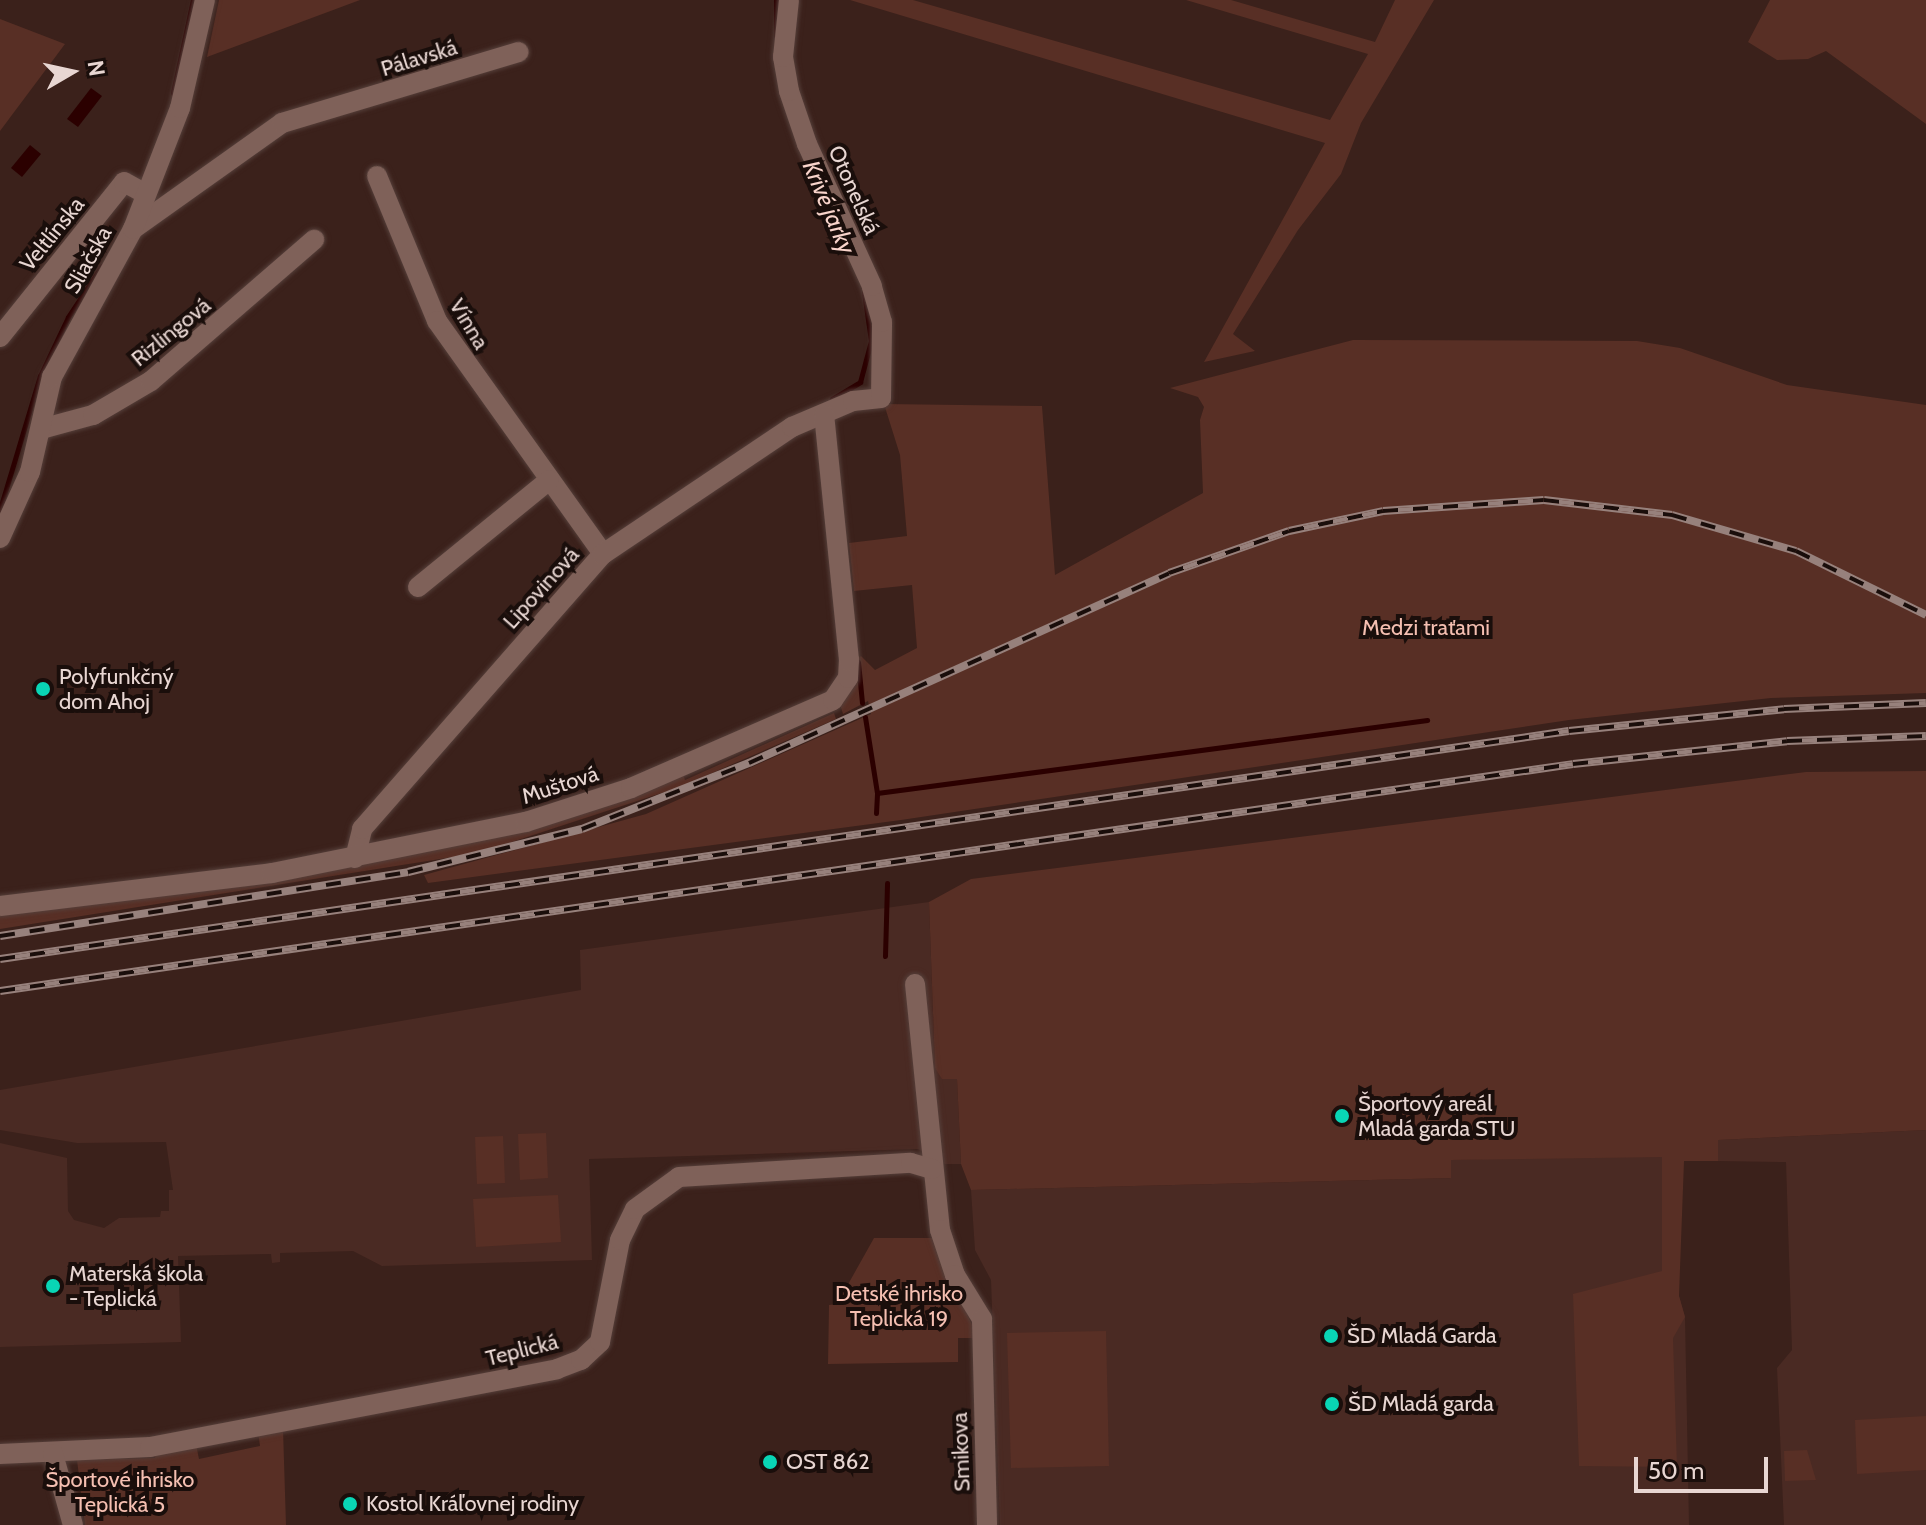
<!DOCTYPE html>
<html>
<head>
<meta charset="utf-8">
<style>
	body { margin:0 }
	#map { position:relative; width:1926px; height:1525px; overflow:hidden; background:#3b211b; font-family:Cabin,sans-serif }
	div>[style] { position:absolute }
	.built>* { inset:0; background:#4a2a23 }
	.green>* { inset:0; background:#582f25 }
	.water>* { inset:0; background:#2b0000 }
	.stream>* { height:5px; margin:-2.5px; padding:0 2.5px; transform-origin:2.5px; border-radius:2.5px; background:#2b0000 }
	.roads { filter:drop-shadow(0 0 2px #553f3a) drop-shadow(0 0 2px #553f3a) }
	.minor>* { height:20px; margin:-10px; padding:0 10px; transform-origin:10px; border-radius:10px; background:#7f6159 }
	.rail>* { height:8px; margin-top:-4px; transform-origin:0; background:repeating-linear-gradient(90deg,#1a0e0b 0 15px,#97817c 0 30px); box-sizing:border-box; border-block:2px solid #97817c }
	.dots>* { width:22px; height:22px; translate:-50% -50%; box-sizing:border-box; border:4px solid #1a0e0b; border-radius:50% }
	span { translate:-50% -50%; white-space:nowrap; text-align:center; line-height:1.15; -webkit-text-stroke:8px #1a0e0b; paint-order:stroke }
	.street-label { font-size:22px; color:#e8d6d2 }
	.park-label { font-size:22px; color:#f5bfb1 }
	.poi-label { font-size:22px; color:#e8d6d2 }
	.left { translate:0 -50%; text-align:left }
	.water-label { font-size:24px; color:#f9d4cb; font-style:italic }
	.north { position:absolute; left:32px; top:32px; width:80px; height:80px; -webkit-text-stroke:6px #1a0e0b; paint-order:stroke; rotate:81deg; font-size:22px; font-weight:700; line-height:32px; text-align:center; color:#e8d6d2 }
	.north::after { content:''; display:block; margin:auto; width:28px; height:36px; background:#e8d6d2; clip-path:polygon(50% 0,100% 100%,50% 72%,0 100%) }
	.scale { position:absolute; left:1634px; top:1457px; width:134px; height:36px; box-sizing:border-box; border:4px solid #e8d6d2; border-top:0; padding-left:10px; font-size:24px; line-height:28px; white-space:nowrap; color:#e8d6d2; -webkit-text-stroke:6px #1a0e0b; paint-order:stroke }
</style>
</head>
<body>
<div id="map">
	<div class="built">
		<i style="clip-path:polygon(929px 902px,935px 1068px,957px 1078px,961px 1164px,945px 1164px,918px 1149px,589px 1159px,592px 1260px,382px 1266px,353px 1251px,280px 1253px,280px 1262px,272px 1263px,271px 1254px,178px 1256px,181px 1342px,0 1347px,0 1143px,67px 1158px,68px 1211px,74px 1220px,104px 1228px,119px 1218px,160px 1217px,161px 1211px,169px 1211px,169px 1190px,173px 1190px,166px 1142px,77px 1143px,0 1130px,0 1090px,581px 990px,580px 950px)"></i>
		<i style="clip-path:polygon(1926px 1130px,1926px 1525px,1784px 1525px,1777px 1368px,1792px 1350px,1786px 1162px,1718px 1161px,1718px 1140px)"></i>
		<i style="clip-path:polygon(1649px 1154px,1662px 1157px,1662px 1271px,1679px 1296px,1685px 1317px,1689px 1525px,1000px 1525px,991px 1280px,975px 1250px,971px 1190px,1451px 1178px,1450px 1160px)"></i>
	</div>
	<div class="green">
		<i style="clip-path:polygon(219px 0,360px 0,207px 57px)"></i>
		<i style="clip-path:polygon(850px 0,913px 0,1330px 120px,1368px 54px,1186px 0,1231px 0,1375px 42px,1395px 0,1434px 0,1361px 123px,1341px 174px,1298px 230px,1233px 334px,1255px 351px,1204px 362px,1325px 143px)"></i>
		<i style="clip-path:polygon(1770px 0,1926px 0,1926px 124px,1826px 51px,1808px 59px,1777px 60px,1748px 42px)"></i>
		<i style="clip-path:polygon(0 19px,65px 44px,0 131px)"></i>
		<i style="clip-path:polygon(1353px 340px,1637px 341px,1680px 348px,1787px 385px,1926px 405px,1926px 693px,1771px 698px,1569px 720px,901px 820px,428px 883px,424px 875px,646px 814px,871px 714px,868px 701px,843px 714px,839px 701px,853px 663px,861px 656px,875px 670px,917px 648px,912px 585px,854px 591px,849px 543px,907px 536px,900px 455px,884px 404px,1042px 406px,1055px 575px,1203px 493px,1200px 420px,1204px 407px,1198px 397px,1170px 388px)"></i>
		<i style="clip-path:polygon(834px 713px,836px 719px,680px 787px,478px 853px,0 929px,0 913px,341px 867px,682px 771px,685px 780px)"></i>
		<i style="clip-path:polygon(1926px 771px,1926px 1130px,1718px 1140px,1718px 1161px,1684px 1161px,1679px 1296px,1685px 1317px,1673px 1338px,1677px 1467px,1579px 1466px,1573px 1294px,1662px 1271px,1662px 1157px,1451px 1160px,1451px 1178px,971px 1190px,961px 1164px,957px 1079px,942px 1079px,935px 1068px,929px 902px,971px 879px,1806px 772px)"></i>
		<i style="clip-path:polygon(546px 1133px,548px 1178px,520px 1180px,518px 1134px)"></i>
		<i style="clip-path:polygon(503px 1136px,505px 1183px,477px 1184px,475px 1137px)"></i>
		<i style="clip-path:polygon(558px 1195px,561px 1242px,476px 1247px,473px 1199px)"></i>
		<i style="clip-path:polygon(874px 1238px,933px 1238px,972px 1325px,973px 1338px,958px 1338px,958px 1362px,828px 1364px,829px 1305px,837px 1304px)"></i>
		<i style="clip-path:polygon(1106px 1331px,1109px 1466px,1011px 1468px,1007px 1333px)"></i>
		<i style="clip-path:polygon(1926px 1416px,1926px 1470px,1857px 1474px,1855px 1420px)"></i>
		<i style="clip-path:polygon(283px 1429px,286px 1525px,85px 1525px,77px 1460px,155px 1458px,156px 1452px,196px 1444px,199px 1459px,260px 1446px,258px 1432px)"></i>
		<i style="clip-path:polygon(1807px 1450px,1816px 1480px,1785px 1481px,1784px 1451px)"></i>
	</div>
	<div class="water">
		<i style="clip-path:polygon(91px 88px,102px 96px,78px 127px,67px 119px)"></i>
		<i style="clip-path:polygon(30px 145px,41px 154px,22px 177px,11px 168px)"></i>
	</div>
	<div class="stream">
		<i style="left:776px;top:35px;width:35px;rotate:-90deg"></i>
		<i style="left:173px;top:93px;width:95px;rotate:-77.9deg"></i>
		<i style="left:832px;top:399px;width:33px;rotate:-31deg"></i>
		<i style="left:860px;top:382px;width:42px;rotate:-75deg"></i>
		<i style="left:871px;top:341px;width:49px;rotate:-98.1deg"></i>
		<i style="left:0;top:509px;width:139px;rotate:-73.3deg"></i>
		<i style="left:40px;top:376px;width:65px;rotate:-64.6deg"></i>
		<i style="left:68px;top:317px;width:61px;rotate:-56.3deg"></i>
		<i style="left:858px;top:662px;width:41px;rotate:84.4deg"></i>
		<i style="left:865px;top:717px;width:77px;rotate:81deg"></i>
		<i style="left:876px;top:813px;width:20px;rotate:-87deg"></i>
		<i style="left:877px;top:793px;width:555px;rotate:-7.56deg"></i>
		<i style="left:885px;top:956px;width:73px;rotate:-88.4deg"></i>
	</div>
	<div class="roads">
		<div class="minor">
			<i style="left:377px;top:176px;width:157px;rotate:67.5deg"></i>
			<i style="left:437px;top:321px;width:286px;rotate:54.5deg"></i>
			<i style="left:133px;top:229px;width:183px;rotate:-35.4deg"></i>
			<i style="left:282px;top:123px;width:247px;rotate:-16.7deg"></i>
			<i style="left:0;top:337px;width:198px;rotate:-51.3deg"></i>
			<i style="left:124px;top:182px;width:25px;rotate:29deg"></i>
			<i style="left:41px;top:429px;width:54px;rotate:-15.1deg"></i>
			<i style="left:93px;top:415px;width:67px;rotate:-30.4deg"></i>
			<i style="left:151px;top:381px;width:216px;rotate:-40.9deg"></i>
			<i style="left:0;top:538px;width:72px;rotate:-65.6deg"></i>
			<i style="left:30px;top:472px;width:98px;rotate:-77deg"></i>
			<i style="left:52px;top:377px;width:169px;rotate:-61.3deg"></i>
			<i style="left:133px;top:229px;width:130px;rotate:-68.8deg"></i>
			<i style="left:180px;top:108px;width:111px;rotate:-77deg"></i>
			<i style="left:418px;top:587px;width:169px;rotate:-39.2deg"></i>
			<i style="left:355px;top:858px;width:30px;rotate:-76deg"></i>
			<i style="left:362px;top:829px;width:366px;rotate:-48.8deg"></i>
			<i style="left:603px;top:554px;width:228px;rotate:-33.9deg"></i>
			<i style="left:792px;top:427px;width:66px;rotate:-23.1deg"></i>
			<i style="left:853px;top:401px;width:28px;rotate:-6deg"></i>
			<i style="left:881px;top:398px;width:76px;rotate:-89.2deg"></i>
			<i style="left:882px;top:322px;width:37px;rotate:-106deg"></i>
			<i style="left:872px;top:286px;width:156px;rotate:-114.6deg"></i>
			<i style="left:807px;top:144px;width:56px;rotate:-108.8deg"></i>
			<i style="left:789px;top:91px;width:35px;rotate:-100deg"></i>
			<i style="left:783px;top:57px;width:57px;rotate:-84deg"></i>
			<i style="left:0;top:906px;width:274px;rotate:-6.9deg"></i>
			<i style="left:272px;top:873px;width:259px;rotate:-11.4deg"></i>
			<i style="left:526px;top:822px;width:110px;rotate:-17.9deg"></i>
			<i style="left:631px;top:788px;width:220px;rotate:-23.5deg"></i>
			<i style="left:833px;top:700px;width:27px;rotate:-56deg"></i>
			<i style="left:848px;top:678px;width:18px;rotate:-87deg"></i>
			<i style="left:849px;top:660px;width:246px;rotate:-95.8deg"></i>
			<i style="left:915px;top:984px;width:247px;rotate:84.2deg"></i>
			<i style="left:940px;top:1230px;width:47px;rotate:71.6deg"></i>
			<i style="left:955px;top:1275px;width:52px;rotate:58.5deg"></i>
			<i style="left:982px;top:1319px;width:206px;rotate:88.6deg"></i>
			<i style="left:0;top:1454px;width:150px;rotate:-2.7deg"></i>
			<i style="left:150px;top:1447px;width:414px;rotate:-10.8deg"></i>
			<i style="left:557px;top:1369px;width:26px;rotate:-21deg"></i>
			<i style="left:581px;top:1360px;width:26px;rotate:-43deg"></i>
			<i style="left:600px;top:1342px;width:104px;rotate:-78.9deg"></i>
			<i style="left:620px;top:1240px;width:34px;rotate:-64deg"></i>
			<i style="left:635px;top:1209px;width:54px;rotate:-36deg"></i>
			<i style="left:679px;top:1177px;width:232px;rotate:-3.5deg"></i>
			<i style="left:911px;top:1163px;width:22px;rotate:16deg"></i>
			<i style="left:53px;top:1454px;width:74px;rotate:74.3deg"></i>
		</div>
	</div>
	<div class="rail">
		<i style="left:0;top:936px;width:413px;rotate:-8.9deg"></i>
		<i style="left:408px;top:872px;width:179px;rotate:-13.9deg"></i>
		<i style="left:582px;top:829px;width:180px;rotate:-21.6deg"></i>
		<i style="left:749px;top:763px;width:461px;rotate:-24.3deg"></i>
		<i style="left:1169px;top:573px;width:127px;rotate:-19.3deg"></i>
		<i style="left:1289px;top:531px;width:96px;rotate:-12deg"></i>
		<i style="left:1383px;top:511px;width:161px;rotate:-3.9deg"></i>
		<i style="left:1544px;top:500px;width:129px;rotate:6.7deg"></i>
		<i style="left:1672px;top:515px;width:129px;rotate:16.2deg"></i>
		<i style="left:1796px;top:551px;width:145px;rotate:26.2deg"></i>
		<i style="left:0;top:959px;width:1585px;rotate:-8.27deg"></i>
		<i style="left:1569px;top:731px;width:216px;rotate:-5.8deg"></i>
		<i style="left:1784px;top:709px;width:142px;rotate:-2.4deg"></i>
		<i style="left:0;top:991px;width:1589px;rotate:-8.21deg"></i>
		<i style="left:1573px;top:764px;width:215px;rotate:-6.1deg"></i>
		<i style="left:1787px;top:741px;width:139px;rotate:-2.1deg"></i>
	</div>
	<div class="dots">
		<i style="left:43px;top:689px;background:#09d5b5"></i>
		<i style="left:1342px;top:1116px;background:#09d5b5"></i>
		<i style="left:53px;top:1286px;background:#09d5b5"></i>
		<i style="left:1331px;top:1336px;background:#09d5b5"></i>
		<i style="left:1332px;top:1404px;background:#09d5b5"></i>
		<i style="left:770px;top:1462px;background:#09d5b5"></i>
		<i style="left:350px;top:1504px;background:#09d5b5"></i>
	</div>
	<div class="street-label">
		<span style="left:419px;top:58px;rotate:-17deg">Pálavská</span>
		<span style="left:854px;top:190px;rotate:66deg">Otonelská</span>
		<span style="left:52px;top:234px;rotate:-51deg">Veltlínska</span>
		<span style="left:88px;top:260px;rotate:-61deg">Sliačska</span>
		<span style="left:469px;top:324px;rotate:59deg">Vínna</span>
		<span style="left:171px;top:332px;rotate:-39deg">Rizlingová</span>
		<span style="left:541px;top:588px;rotate:-48deg">Lipovinová</span>
		<span style="left:560px;top:785px;rotate:-18deg">Muštová</span>
		<span style="left:522px;top:1350px;rotate:-14deg">Teplická</span>
		<span style="left:961px;top:1452px;rotate:-92deg">Smikova</span>
	</div>
	<div class="park-label">
		<span style="left:1426px;top:628px">Medzi traťami</span>
		<span style="left:899px;top:1306px">Detské ihrisko<br>Teplická 19</span>
		<span style="left:120px;top:1492px">Športové ihrisko<br>Teplická 5</span>
	</div>
	<div class="poi-label">
		<span class="left" style="left:59px;top:689px">Polyfunkčný<br>dom Ahoj</span>
		<span class="left" style="left:1358px;top:1116px">Športový areál<br>Mladá garda STU</span>
		<span class="left" style="left:69px;top:1286px">Materská škola<br>- Teplická</span>
		<span class="left" style="left:1347px;top:1336px">ŠD Mladá Garda</span>
		<span class="left" style="left:1348px;top:1404px">ŠD Mladá garda</span>
		<span class="left" style="left:786px;top:1462px">OST 862</span>
		<span class="left" style="left:366px;top:1504px">Kostol Kráľovnej rodiny</span>
	</div>
	<div class="water-label">
		<span style="left:829px;top:207px;rotate:67deg">Krivé jarky</span>
	</div>
	<div class="north">N</div>
	<div class="scale">50 m</div>
</div>
</body>
</html>
